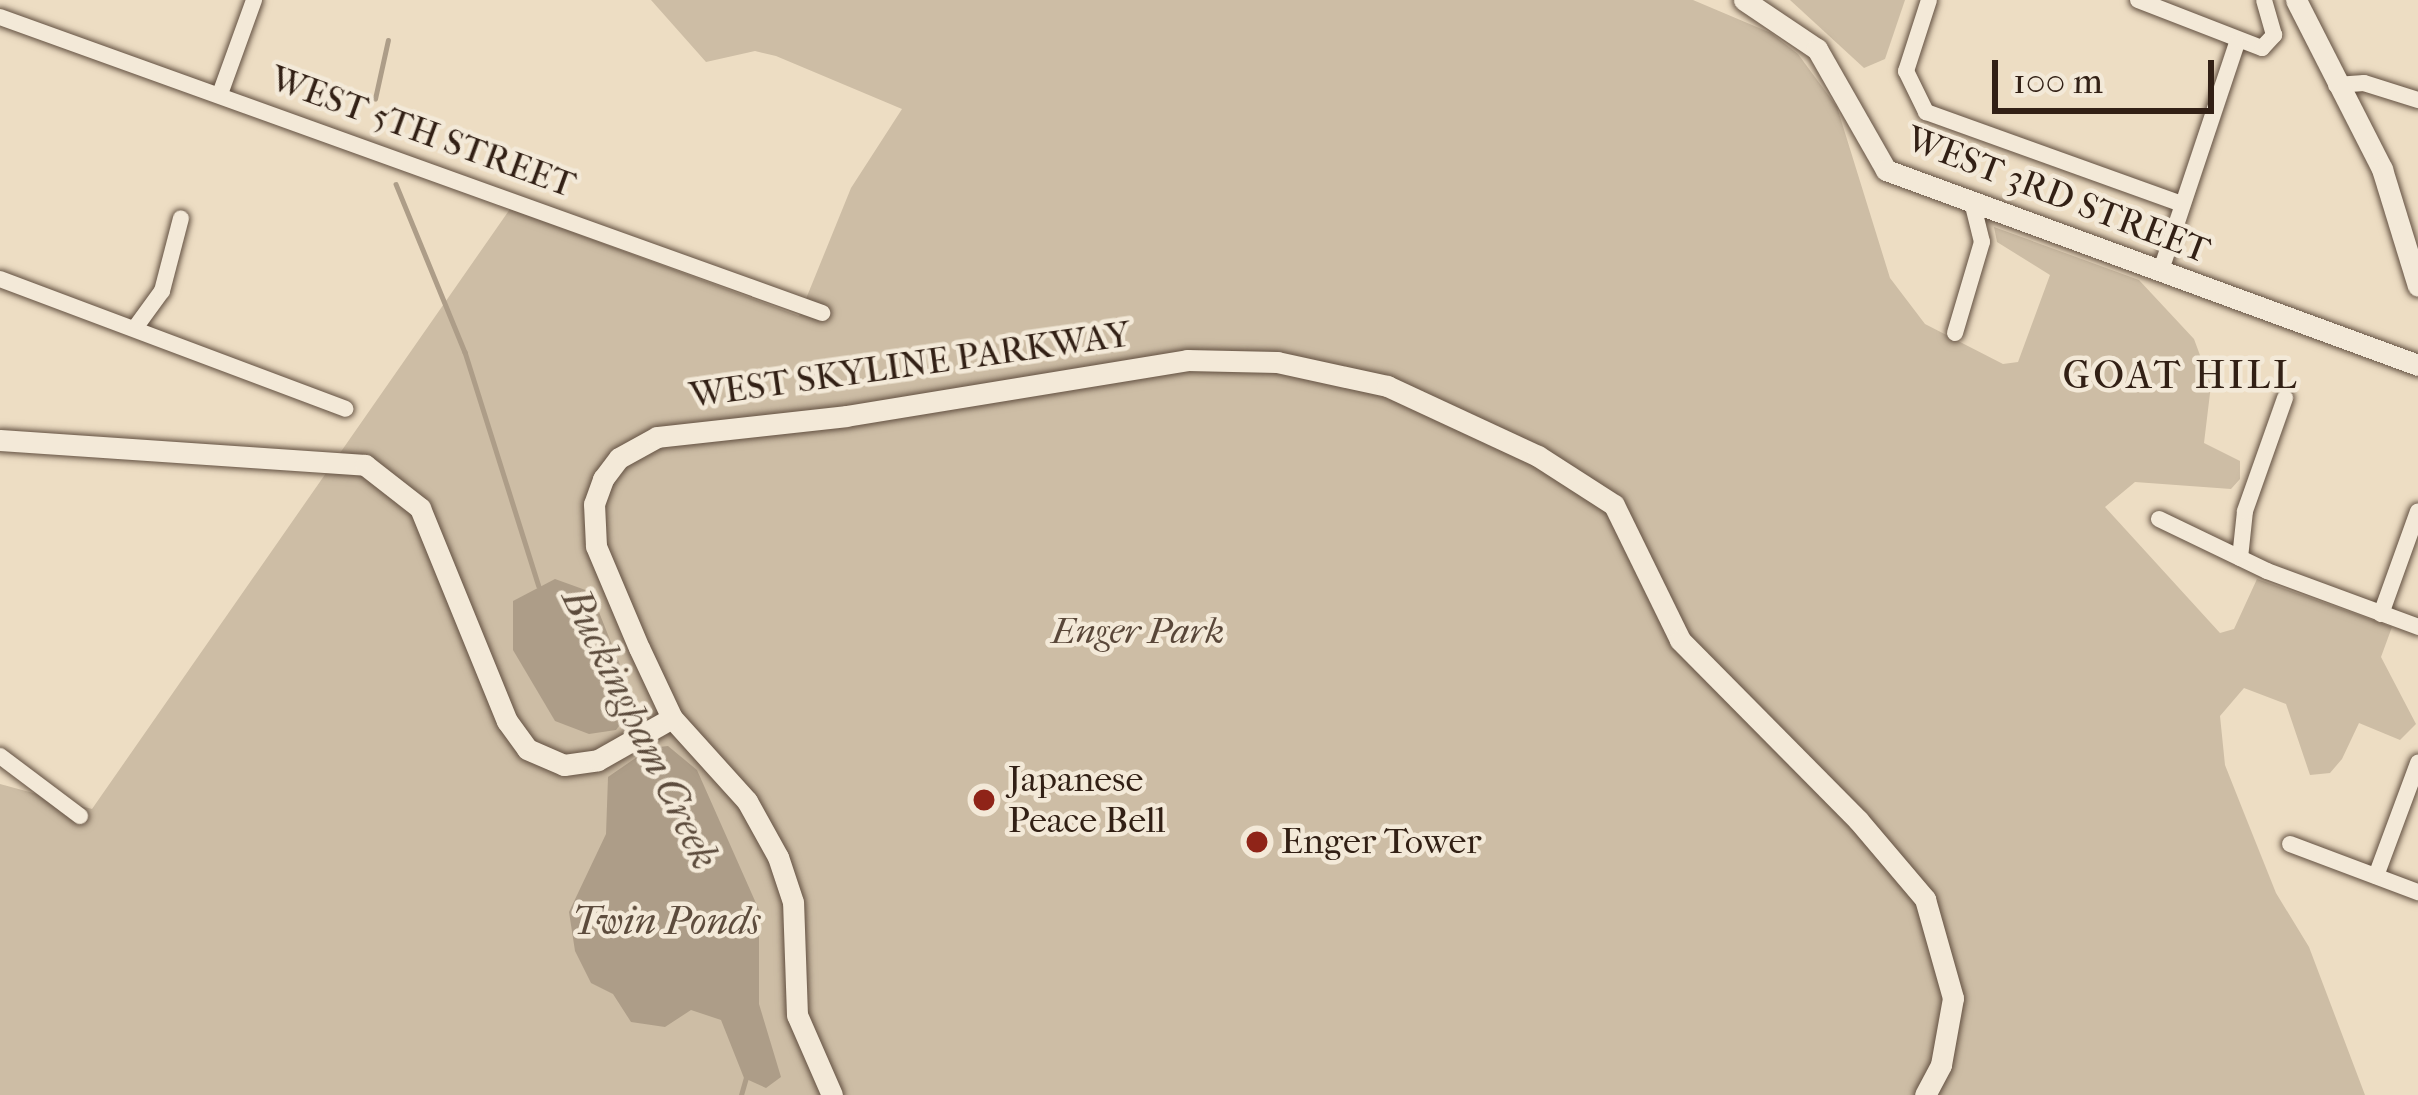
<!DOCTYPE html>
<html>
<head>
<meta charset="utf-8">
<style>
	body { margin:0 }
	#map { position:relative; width:2418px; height:1095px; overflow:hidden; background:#edddc3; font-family:"IM FELL French Canon",serif }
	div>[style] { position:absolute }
	.green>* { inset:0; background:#cdbda5 }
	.water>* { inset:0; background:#ad9d88 }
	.stream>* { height:4.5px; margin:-2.25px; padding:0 2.25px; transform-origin:2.25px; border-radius:2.25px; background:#ad9d88 }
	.roads { filter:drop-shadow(0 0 3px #614f40) drop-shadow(0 0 3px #614f40) }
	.minor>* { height:16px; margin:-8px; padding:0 8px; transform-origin:8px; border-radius:8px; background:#f3e9d8 }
	.tertiary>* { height:21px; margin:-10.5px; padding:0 10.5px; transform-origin:10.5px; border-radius:10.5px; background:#f3e9d8 }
	.dots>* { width:33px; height:33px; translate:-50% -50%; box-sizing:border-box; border:6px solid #f3e9d8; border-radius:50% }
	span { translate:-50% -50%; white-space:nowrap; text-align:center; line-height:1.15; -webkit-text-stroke:9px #f3e9d8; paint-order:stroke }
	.street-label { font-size:36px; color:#322015 }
	.park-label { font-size:36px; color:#594739; font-style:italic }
	.poi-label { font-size:36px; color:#322015 }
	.left { translate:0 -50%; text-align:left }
	.neighbourhood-label { font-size:39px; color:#322015; letter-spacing:3px }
	.water-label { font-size:39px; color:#5d4c3d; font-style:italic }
	.scale { position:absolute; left:1992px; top:60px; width:222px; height:54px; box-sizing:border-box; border:6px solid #322015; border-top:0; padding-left:15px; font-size:36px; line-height:42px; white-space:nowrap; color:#322015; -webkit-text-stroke:9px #f3e9d8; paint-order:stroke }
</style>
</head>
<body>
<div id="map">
	<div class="green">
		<i style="clip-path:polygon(651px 0,1693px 0,1771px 33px,1798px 54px,1837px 107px,1890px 278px,1925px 324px,2003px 364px,2018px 362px,2050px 275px,1997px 242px,1994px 227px,2139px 280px,2194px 339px,2211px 385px,2204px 443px,2240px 461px,2240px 479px,2231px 489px,2135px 482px,2105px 507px,2220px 633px,2234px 629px,2257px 579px,2392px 627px,2381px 657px,2416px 724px,2400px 740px,2359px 723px,2342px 759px,2330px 773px,2310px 775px,2286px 704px,2244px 688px,2220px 716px,2225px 765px,2244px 813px,2276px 893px,2309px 947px,2365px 1095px,0 1095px,0 784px,92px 809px,510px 209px,799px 316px,851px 188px,902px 109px,776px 56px,755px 51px,706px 62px)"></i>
		<i style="clip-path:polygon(1790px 0,1905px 0,1885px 59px,1864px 68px)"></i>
	</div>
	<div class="water">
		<i style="clip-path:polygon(555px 579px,591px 592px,626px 680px,628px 714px,616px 730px,589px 734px,555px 721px,513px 650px,513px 601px)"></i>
		<i style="clip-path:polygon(668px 746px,697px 770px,759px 910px,759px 1004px,781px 1077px,766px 1088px,744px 1078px,721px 1020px,691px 1010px,665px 1027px,631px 1022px,613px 994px,591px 983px,575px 951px,569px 912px,606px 834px,608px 777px,650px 748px)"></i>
	</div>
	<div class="stream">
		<i style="left:375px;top:99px;width:60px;rotate:-77.6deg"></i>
		<i style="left:396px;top:184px;width:182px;rotate:67.7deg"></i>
		<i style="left:465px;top:352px;width:245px;rotate:72.5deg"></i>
		<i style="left:741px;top:1095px;width:18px;rotate:-74deg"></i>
	</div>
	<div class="roads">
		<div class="minor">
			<i style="left:1929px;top:0;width:75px;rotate:107.9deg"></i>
			<i style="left:1906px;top:71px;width:46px;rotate:64deg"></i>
			<i style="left:1926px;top:112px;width:272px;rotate:19.8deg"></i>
			<i style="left:2138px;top:0;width:133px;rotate:21.2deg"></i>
			<i style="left:2262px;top:48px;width:18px;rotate:-47deg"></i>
			<i style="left:2274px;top:35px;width:36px;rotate:-106deg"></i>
			<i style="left:0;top:17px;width:874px;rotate:19.8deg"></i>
			<i style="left:2336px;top:85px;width:28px;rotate:-4deg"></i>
			<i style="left:2364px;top:83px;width:57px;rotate:17.5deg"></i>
			<i style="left:220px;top:94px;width:100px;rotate:-70.1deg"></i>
			<i style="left:2161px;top:270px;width:239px;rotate:-71.5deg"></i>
			<i style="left:0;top:279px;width:369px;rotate:20.6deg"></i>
			<i style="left:135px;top:328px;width:46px;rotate:-53.9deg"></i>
			<i style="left:162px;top:291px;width:75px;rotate:-75.4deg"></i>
			<i style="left:1955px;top:333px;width:95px;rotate:-73.5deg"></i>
			<i style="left:1982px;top:242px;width:38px;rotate:-104deg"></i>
			<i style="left:2159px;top:519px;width:120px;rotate:25.7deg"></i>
			<i style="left:2267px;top:571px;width:161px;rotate:20.3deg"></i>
			<i style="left:2240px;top:558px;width:47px;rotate:-83.9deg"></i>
			<i style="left:2245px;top:511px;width:120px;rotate:-70.5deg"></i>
			<i style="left:2381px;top:614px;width:109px;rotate:-70.2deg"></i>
			<i style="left:0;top:756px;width:100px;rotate:36.9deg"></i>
			<i style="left:2290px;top:844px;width:137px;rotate:20.6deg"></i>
			<i style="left:2376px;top:876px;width:121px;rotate:-69.6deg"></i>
		</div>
		<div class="tertiary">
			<i style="left:1744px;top:0;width:88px;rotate:33.9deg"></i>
			<i style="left:1817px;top:49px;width:139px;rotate:60.3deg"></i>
			<i style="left:1886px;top:170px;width:567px;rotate:20.13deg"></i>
			<i style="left:2296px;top:0;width:190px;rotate:63deg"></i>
			<i style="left:2382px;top:169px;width:122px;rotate:72.9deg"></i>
			<i style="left:0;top:440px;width:366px;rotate:3.9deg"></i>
			<i style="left:365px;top:465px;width:70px;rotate:38deg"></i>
			<i style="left:420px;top:508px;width:230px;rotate:67.8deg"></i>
			<i style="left:507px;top:721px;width:34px;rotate:54deg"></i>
			<i style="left:527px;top:749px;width:40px;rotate:23.4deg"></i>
			<i style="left:564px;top:765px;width:34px;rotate:-8deg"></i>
			<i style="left:598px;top:760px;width:85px;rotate:-29.6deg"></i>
			<i style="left:832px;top:1095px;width:87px;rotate:-113.6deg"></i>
			<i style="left:797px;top:1015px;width:113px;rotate:-92deg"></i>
			<i style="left:793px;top:902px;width:47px;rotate:-108.4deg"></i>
			<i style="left:778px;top:857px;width:64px;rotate:-119deg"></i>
			<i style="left:747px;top:801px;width:112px;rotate:-132.1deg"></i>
			<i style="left:672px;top:718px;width:77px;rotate:-115.2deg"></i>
			<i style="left:639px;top:648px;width:111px;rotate:-112.9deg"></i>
			<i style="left:596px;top:546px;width:42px;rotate:-92.7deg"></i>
			<i style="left:594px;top:504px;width:27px;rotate:-70deg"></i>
			<i style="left:603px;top:479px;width:26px;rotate:-53deg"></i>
			<i style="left:619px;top:458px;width:43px;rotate:-28.9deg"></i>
			<i style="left:657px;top:437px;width:190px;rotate:-6.3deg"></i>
			<i style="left:846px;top:416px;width:346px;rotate:-9.3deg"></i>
			<i style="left:1187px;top:360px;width:90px;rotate:1.3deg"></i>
			<i style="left:1277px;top:362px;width:113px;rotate:12.3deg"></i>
			<i style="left:1387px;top:386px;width:166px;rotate:24.9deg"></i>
			<i style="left:1538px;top:456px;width:90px;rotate:32.8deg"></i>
			<i style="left:1614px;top:505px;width:150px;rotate:63.9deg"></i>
			<i style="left:1680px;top:640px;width:253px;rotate:45.3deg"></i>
			<i style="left:1858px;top:820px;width:104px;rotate:49.7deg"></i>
			<i style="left:1925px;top:899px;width:103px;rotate:74.2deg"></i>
			<i style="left:1953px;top:998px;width:68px;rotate:100.2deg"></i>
			<i style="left:1941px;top:1065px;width:34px;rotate:118deg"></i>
		</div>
	</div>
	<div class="dots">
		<i style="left:984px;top:800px;background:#8f2418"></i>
		<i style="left:1257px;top:842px;background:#8f2418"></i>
	</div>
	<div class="street-label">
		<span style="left:423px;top:132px;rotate:20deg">WEST 5TH STREET</span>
		<span style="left:2058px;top:195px;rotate:21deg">WEST 3RD STREET</span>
		<span style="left:910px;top:365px;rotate:-8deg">WEST SKYLINE PARKWAY</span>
	</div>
	<div class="park-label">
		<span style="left:1138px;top:632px">Enger Park</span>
	</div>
	<div class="poi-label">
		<span class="left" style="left:1008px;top:800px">Japanese<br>Peace Bell</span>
		<span class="left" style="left:1281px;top:842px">Enger Tower</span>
	</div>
	<div class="neighbourhood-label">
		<span style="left:2181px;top:375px">GOAT HILL</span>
	</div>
	<div class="water-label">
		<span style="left:640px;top:729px;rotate:64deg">Buckingham Creek</span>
		<span style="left:666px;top:921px">Twin Ponds</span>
	</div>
	<div class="scale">100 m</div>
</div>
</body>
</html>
